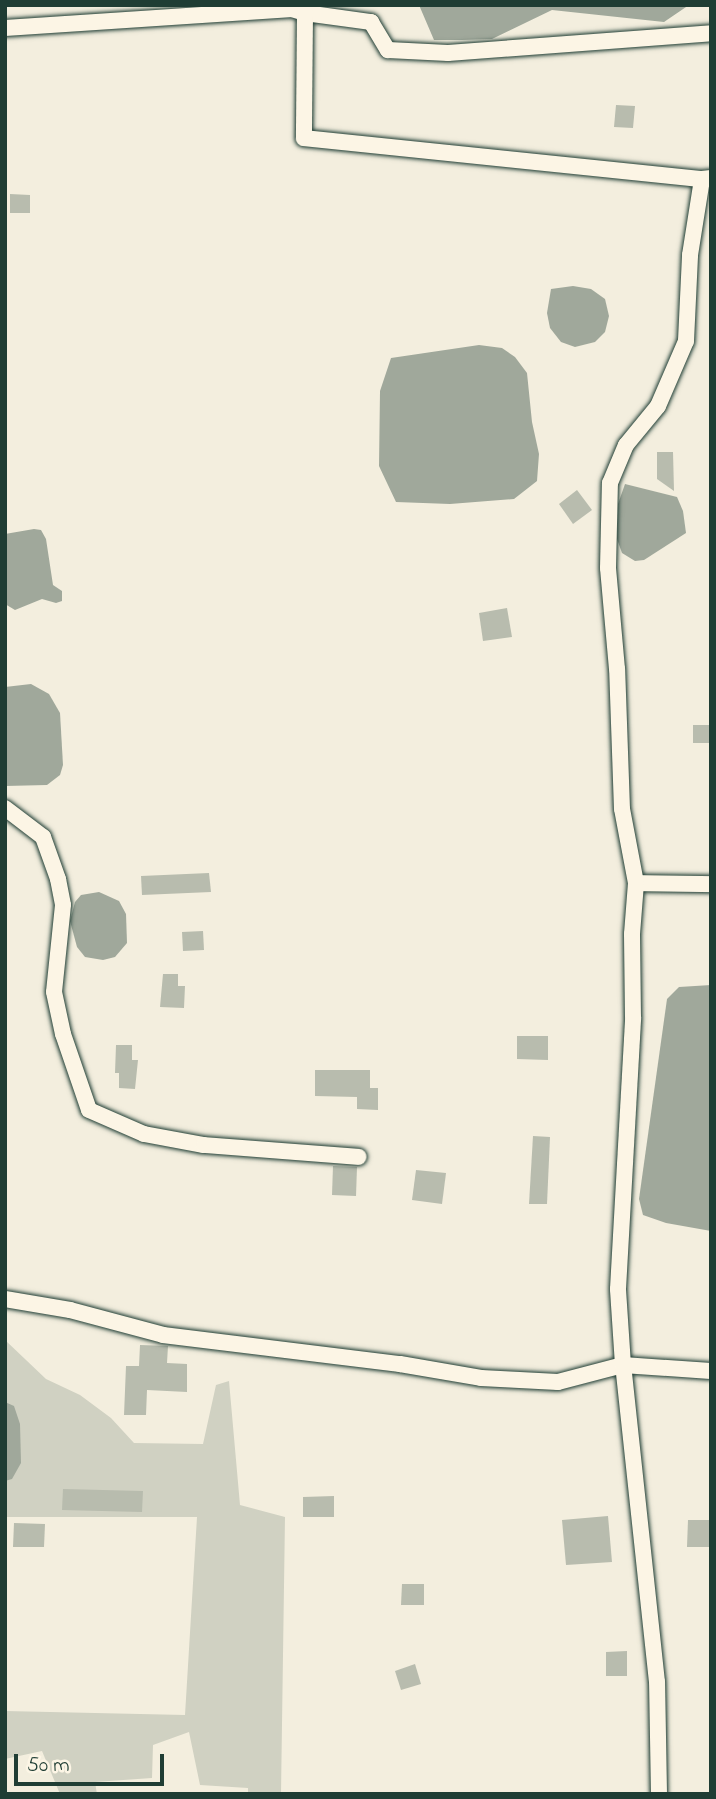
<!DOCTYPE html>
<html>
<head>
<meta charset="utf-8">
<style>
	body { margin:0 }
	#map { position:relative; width:716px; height:1799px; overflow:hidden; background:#f3eede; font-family:"Indie Flower",sans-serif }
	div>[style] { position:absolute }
	.green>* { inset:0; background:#d0d1c2 }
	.water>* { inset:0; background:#a0a89b }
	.building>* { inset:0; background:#b8bcae }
	.roads { filter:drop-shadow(0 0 2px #1f3d34) drop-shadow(0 0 2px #1f3d34) }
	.minor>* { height:16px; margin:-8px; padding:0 8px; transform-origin:8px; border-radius:8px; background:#fcf5e5 }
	span { translate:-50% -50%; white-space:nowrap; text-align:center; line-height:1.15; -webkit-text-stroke:7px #fcf5e5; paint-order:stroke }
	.frame { position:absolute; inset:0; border:7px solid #1f3d34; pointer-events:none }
	.scale { position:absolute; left:14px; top:1754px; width:150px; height:32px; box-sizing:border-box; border:4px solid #1f3d34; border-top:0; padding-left:9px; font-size:21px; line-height:24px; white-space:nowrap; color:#1f3d34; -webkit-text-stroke:5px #fcf5e5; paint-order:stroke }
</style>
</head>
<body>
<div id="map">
	<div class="green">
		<i style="clip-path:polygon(5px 1340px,46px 1379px,80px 1395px,111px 1418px,134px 1443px,203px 1444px,216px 1385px,229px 1381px,240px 1505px,285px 1517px,281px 1794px,248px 1794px,248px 1788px,200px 1785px,189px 1732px,153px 1745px,152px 1778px,95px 1782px,97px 1794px,60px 1794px,42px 1751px,5px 1759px,5px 1711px,185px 1715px,197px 1517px,5px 1517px)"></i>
	</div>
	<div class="water">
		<i style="clip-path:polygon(419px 5px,689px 5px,664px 22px,552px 10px,492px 39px,462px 40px,434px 40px)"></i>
		<i style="clip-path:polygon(573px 286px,591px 289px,605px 299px,609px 316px,605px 332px,595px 342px,575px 347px,561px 342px,550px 328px,547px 313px,551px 289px)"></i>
		<i style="clip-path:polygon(479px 345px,502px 348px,515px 357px,527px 373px,532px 422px,539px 454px,537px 481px,514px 499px,450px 504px,396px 502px,379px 466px,380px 391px,391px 358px)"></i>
		<i style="clip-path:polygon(625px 484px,677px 497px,683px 511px,686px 533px,644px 560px,635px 561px,622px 553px,617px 539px,618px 504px)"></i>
		<i style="clip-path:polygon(34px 529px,41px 530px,46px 539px,53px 585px,62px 591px,62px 601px,56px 603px,42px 599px,15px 610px,5px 604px,5px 534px)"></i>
		<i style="clip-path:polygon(31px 684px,49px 694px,60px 713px,63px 765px,60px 775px,47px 785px,5px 786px,5px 687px)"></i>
		<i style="clip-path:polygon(99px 892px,119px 901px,126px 914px,127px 943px,115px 957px,103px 960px,85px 957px,77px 947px,70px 921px,75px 902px,81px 895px)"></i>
		<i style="clip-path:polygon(711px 985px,711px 1231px,666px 1223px,643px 1215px,639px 1199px,667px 999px,679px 987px)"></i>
		<i style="clip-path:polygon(5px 1402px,14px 1406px,20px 1424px,21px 1463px,12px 1479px,5px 1481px)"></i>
	</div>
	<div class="building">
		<i style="clip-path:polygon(616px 105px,635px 106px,633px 128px,614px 127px)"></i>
		<i style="clip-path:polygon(10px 194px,30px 195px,30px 213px,10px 213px)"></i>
		<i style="clip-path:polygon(657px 452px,673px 452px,674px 491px,657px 479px)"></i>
		<i style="clip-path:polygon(577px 490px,592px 510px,573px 524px,559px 504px)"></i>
		<i style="clip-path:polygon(507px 608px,512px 637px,483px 641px,479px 613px)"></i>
		<i style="clip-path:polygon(693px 725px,711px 725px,711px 743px,693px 743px)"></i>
		<i style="clip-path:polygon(209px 873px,211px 892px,142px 895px,141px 876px)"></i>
		<i style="clip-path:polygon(203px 931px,204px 950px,183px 951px,182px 932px)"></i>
		<i style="clip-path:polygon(163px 974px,178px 974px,178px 986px,185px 986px,184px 1008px,160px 1007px)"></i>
		<i style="clip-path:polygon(517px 1036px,548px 1036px,548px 1060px,517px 1059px)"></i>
		<i style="clip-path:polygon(116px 1045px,132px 1045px,132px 1060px,138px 1060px,135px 1089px,119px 1088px,119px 1073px,115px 1073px)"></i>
		<i style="clip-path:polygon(315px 1070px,370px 1070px,370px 1088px,378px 1088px,378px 1110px,357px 1109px,357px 1097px,315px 1096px)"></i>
		<i style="clip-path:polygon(533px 1136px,550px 1137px,547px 1204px,529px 1204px)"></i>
		<i style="clip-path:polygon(333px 1166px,357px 1167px,356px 1196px,332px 1195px)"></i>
		<i style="clip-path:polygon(416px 1170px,446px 1173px,442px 1204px,412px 1200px)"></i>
		<i style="clip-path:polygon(140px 1345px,168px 1346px,167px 1363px,187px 1364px,187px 1392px,147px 1390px,146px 1415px,124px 1415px,126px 1366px,139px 1366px)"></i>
		<i style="clip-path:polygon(63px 1489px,143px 1491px,142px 1512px,62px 1510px)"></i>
		<i style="clip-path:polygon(334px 1496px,334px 1517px,303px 1517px,303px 1497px)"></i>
		<i style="clip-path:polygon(608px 1516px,612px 1562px,566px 1565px,562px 1520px)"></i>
		<i style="clip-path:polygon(688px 1520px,711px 1520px,711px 1547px,687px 1547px)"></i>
		<i style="clip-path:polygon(14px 1523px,45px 1524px,44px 1547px,13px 1547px)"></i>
		<i style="clip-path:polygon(402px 1584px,424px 1584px,424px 1605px,401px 1605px)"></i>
		<i style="clip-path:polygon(627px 1651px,627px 1676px,606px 1676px,606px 1652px)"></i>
		<i style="clip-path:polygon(415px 1664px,421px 1684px,401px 1690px,395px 1671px)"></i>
	</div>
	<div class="roads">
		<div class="minor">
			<i style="left:305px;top:13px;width:67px;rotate:7.8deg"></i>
			<i style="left:371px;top:22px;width:33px;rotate:59deg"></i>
			<i style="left:388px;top:50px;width:60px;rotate:2.9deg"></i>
			<i style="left:448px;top:53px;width:264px;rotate:-4.3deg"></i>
			<i style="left:5px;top:28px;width:288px;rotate:-3.8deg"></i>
			<i style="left:292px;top:9px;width:14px;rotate:17deg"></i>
			<i style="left:305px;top:13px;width:125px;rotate:90.5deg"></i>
			<i style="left:304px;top:138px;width:400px;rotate:5.9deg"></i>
			<i style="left:5px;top:808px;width:48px;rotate:37.3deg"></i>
			<i style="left:43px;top:837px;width:45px;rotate:70.3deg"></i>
			<i style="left:58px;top:879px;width:26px;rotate:79deg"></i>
			<i style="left:63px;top:905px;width:87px;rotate:95.9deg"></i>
			<i style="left:54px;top:992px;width:43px;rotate:77.9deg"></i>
			<i style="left:63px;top:1034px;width:80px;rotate:71.1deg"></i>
			<i style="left:89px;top:1110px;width:60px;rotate:23.6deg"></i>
			<i style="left:144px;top:1134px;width:61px;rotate:10.4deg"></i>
			<i style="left:204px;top:1145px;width:155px;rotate:4.4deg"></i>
			<i style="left:636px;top:883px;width:75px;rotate:0.8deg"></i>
			<i style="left:5px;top:1299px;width:66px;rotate:9.6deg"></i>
			<i style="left:70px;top:1310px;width:96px;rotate:15deg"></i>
			<i style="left:163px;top:1335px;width:239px;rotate:7deg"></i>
			<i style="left:400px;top:1364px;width:82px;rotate:9.8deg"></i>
			<i style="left:481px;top:1378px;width:77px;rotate:3deg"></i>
			<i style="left:558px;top:1382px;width:67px;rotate:-14.7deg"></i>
			<i style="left:623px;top:1365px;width:88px;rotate:3.9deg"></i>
			<i style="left:659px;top:1794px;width:112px;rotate:-91deg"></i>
			<i style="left:657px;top:1682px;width:319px;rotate:-96.1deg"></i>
			<i style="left:623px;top:1365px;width:76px;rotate:-93.8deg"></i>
			<i style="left:618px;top:1289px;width:272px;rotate:-86.8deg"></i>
			<i style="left:633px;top:1017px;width:83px;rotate:-90.7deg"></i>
			<i style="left:632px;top:934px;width:51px;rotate:-85.5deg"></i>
			<i style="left:636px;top:883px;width:75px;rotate:-100.7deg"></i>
			<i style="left:622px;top:809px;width:140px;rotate:-92deg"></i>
			<i style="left:617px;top:669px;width:101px;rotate:-95.1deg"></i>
			<i style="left:608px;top:568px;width:85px;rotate:-88.7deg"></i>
			<i style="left:610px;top:483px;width:41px;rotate:-67.2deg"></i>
			<i style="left:626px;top:445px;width:50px;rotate:-50.6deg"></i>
			<i style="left:658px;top:406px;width:71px;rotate:-66.7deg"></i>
			<i style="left:686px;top:341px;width:86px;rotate:-87.3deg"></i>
			<i style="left:690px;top:255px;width:77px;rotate:-81deg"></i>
			<i style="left:702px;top:179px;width:9px;rotate:-6deg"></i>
		</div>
	</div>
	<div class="frame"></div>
	<div class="scale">50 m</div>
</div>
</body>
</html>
